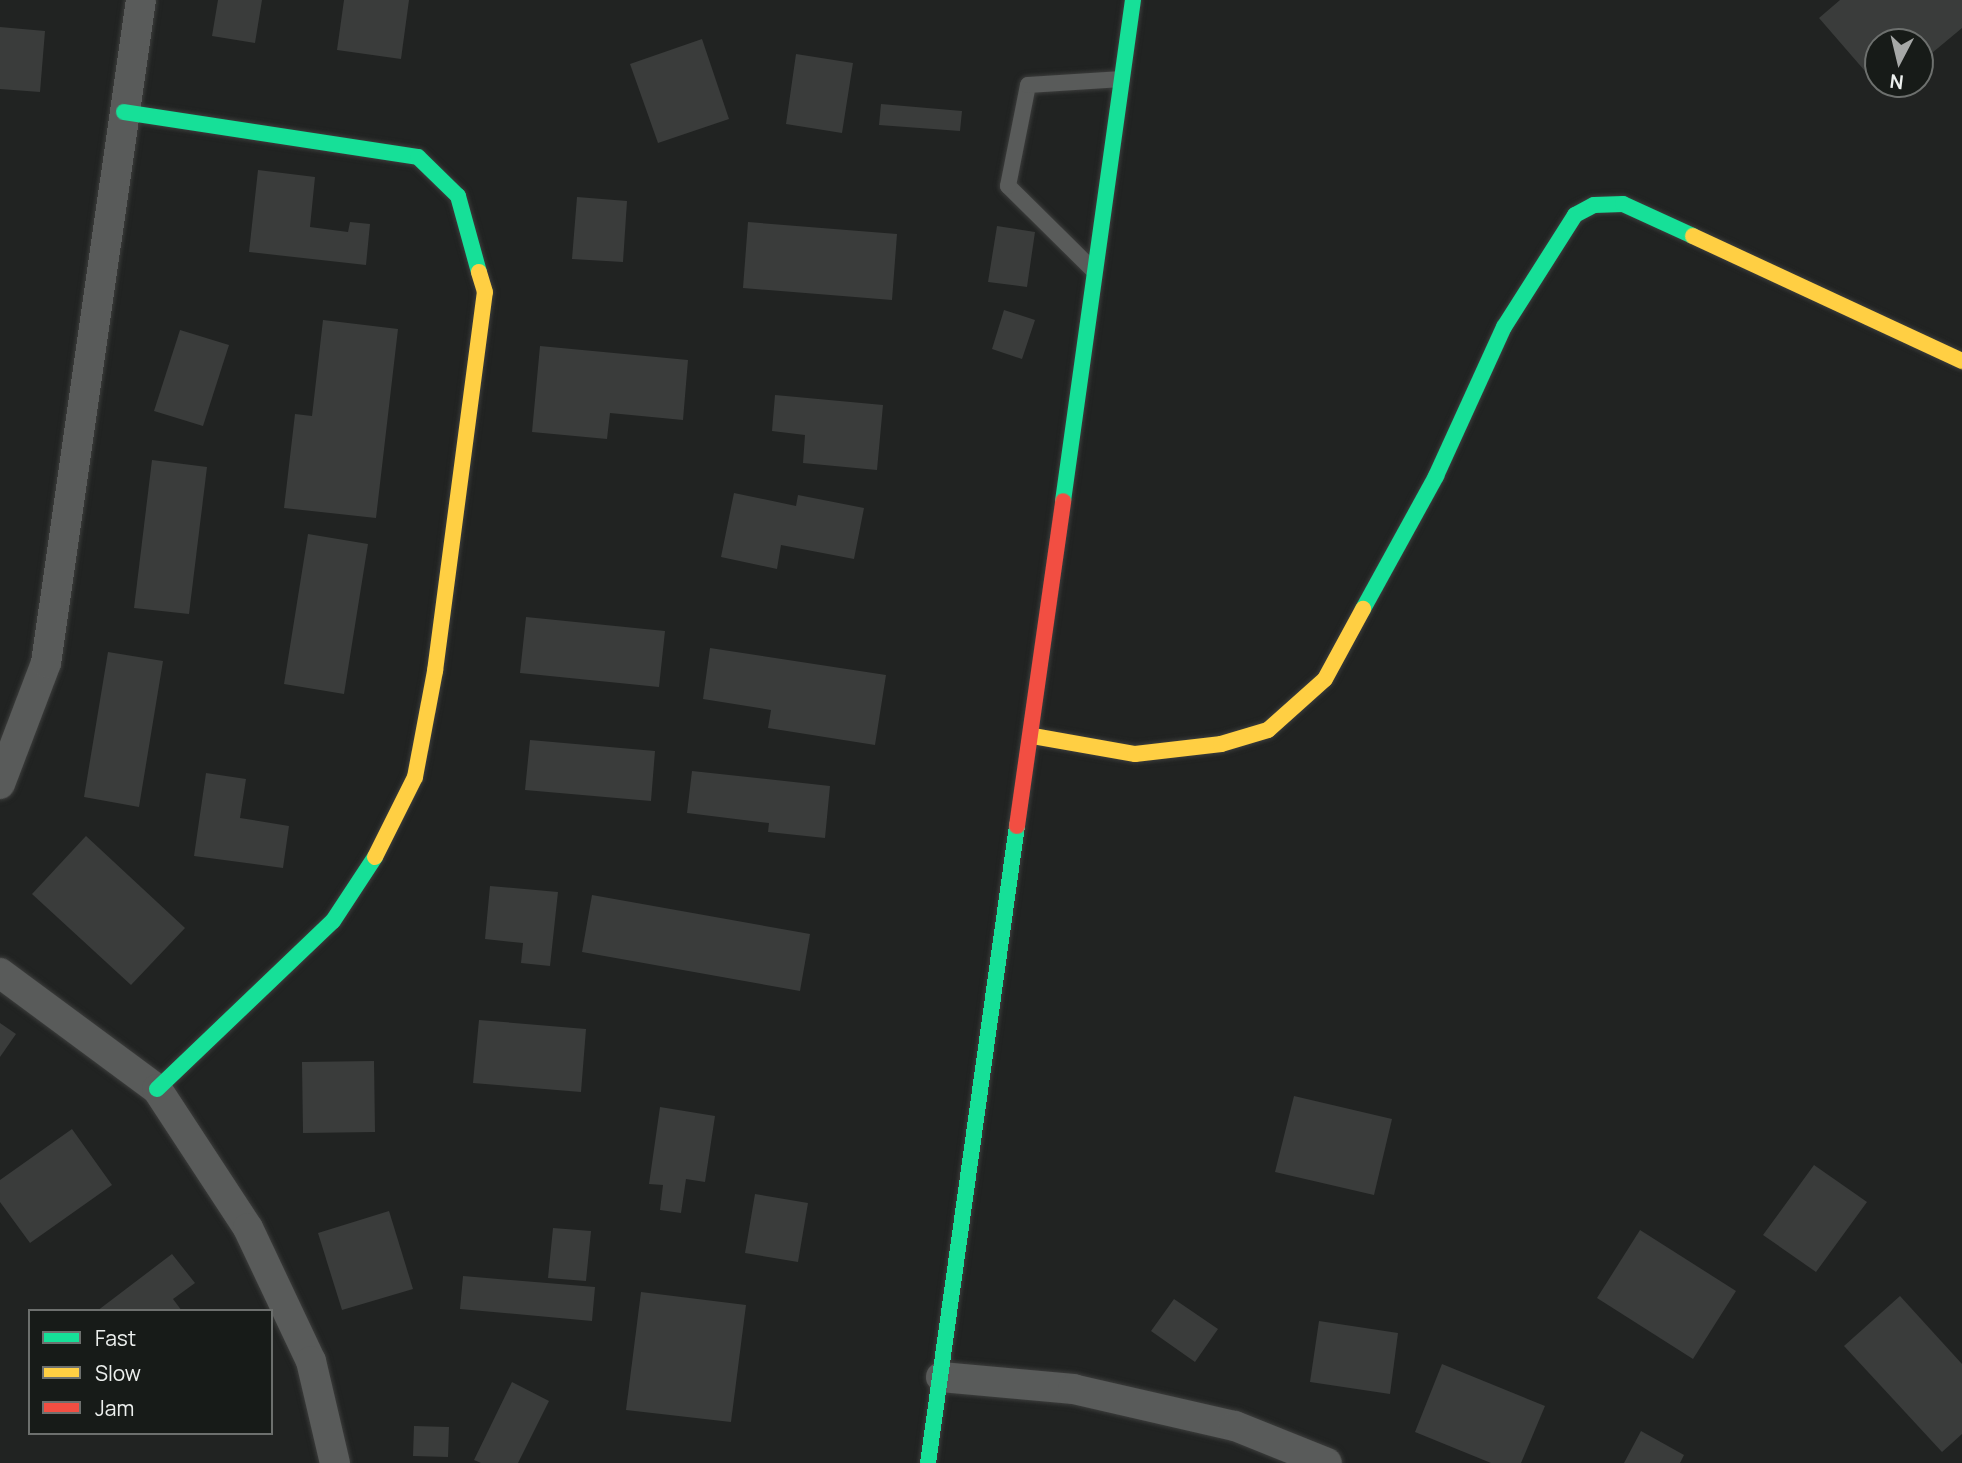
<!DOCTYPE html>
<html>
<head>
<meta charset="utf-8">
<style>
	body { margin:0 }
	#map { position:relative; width:1962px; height:1463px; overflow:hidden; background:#212322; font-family:Manrope,sans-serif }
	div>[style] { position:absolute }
	.building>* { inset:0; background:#3a3c3b }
	.roads { filter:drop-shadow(0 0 2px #3c3d3c) drop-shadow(0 0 2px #3c3d3c) }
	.lane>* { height:16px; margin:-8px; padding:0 8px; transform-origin:8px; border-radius:8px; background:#595b5a }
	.street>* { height:30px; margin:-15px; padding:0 15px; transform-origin:15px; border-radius:15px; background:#595b5a }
	.fast>* { height:16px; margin:-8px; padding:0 8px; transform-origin:8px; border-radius:8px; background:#16e098 }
	.slow>* { height:16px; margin:-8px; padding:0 8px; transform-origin:8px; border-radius:8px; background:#ffcf43 }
	.jam>* { height:16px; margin:-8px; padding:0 8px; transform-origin:8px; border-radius:8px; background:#f24e42 }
	span { translate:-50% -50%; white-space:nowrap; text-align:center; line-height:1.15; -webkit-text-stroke:6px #171b18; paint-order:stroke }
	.legend { position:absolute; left:28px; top:1309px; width:245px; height:126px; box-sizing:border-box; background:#171b18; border:2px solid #6d706e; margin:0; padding:9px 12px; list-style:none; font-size:21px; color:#edf0ee }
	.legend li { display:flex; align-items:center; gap:14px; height:35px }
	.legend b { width:35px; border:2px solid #6d706e }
	.north { position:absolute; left:1864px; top:28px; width:70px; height:70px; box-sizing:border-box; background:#171b18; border:2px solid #6d706e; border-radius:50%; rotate:187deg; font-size:19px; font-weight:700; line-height:28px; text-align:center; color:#edf0ee }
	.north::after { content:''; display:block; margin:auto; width:24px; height:32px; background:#a6a8a7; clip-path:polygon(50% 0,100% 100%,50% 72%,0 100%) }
</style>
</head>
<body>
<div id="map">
	<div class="building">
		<i style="clip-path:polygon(218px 0,262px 0,255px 43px,212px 36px)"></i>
		<i style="clip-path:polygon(344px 0,409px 0,401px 59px,337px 50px)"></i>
		<i style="clip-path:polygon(1840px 0,1962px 0,1962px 28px,1920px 63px,1920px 42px,1878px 42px,1878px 84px,1895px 84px,1884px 93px,1819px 18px)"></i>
		<i style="clip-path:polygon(0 27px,45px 31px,40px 92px,0 89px)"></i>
		<i style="clip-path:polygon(702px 39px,729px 119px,658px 143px,630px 64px)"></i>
		<i style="clip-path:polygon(796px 54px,853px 63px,842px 133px,786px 124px)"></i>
		<i style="clip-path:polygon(881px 104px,962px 111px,960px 131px,879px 125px)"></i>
		<i style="clip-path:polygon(258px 170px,315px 177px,310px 227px,348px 232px,350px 222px,370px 224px,366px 265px,249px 252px)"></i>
		<i style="clip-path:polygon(577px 197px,627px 201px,623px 262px,572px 259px)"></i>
		<i style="clip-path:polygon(748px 222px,897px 234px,892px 300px,743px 288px)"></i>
		<i style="clip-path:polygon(997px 226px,1035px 232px,1027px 287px,988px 282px)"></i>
		<i style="clip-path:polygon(1004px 310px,1035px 320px,1022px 359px,992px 349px)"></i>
		<i style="clip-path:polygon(323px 320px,398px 329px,376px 518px,284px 508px,295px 414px,312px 416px)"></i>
		<i style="clip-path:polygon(180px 330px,229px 345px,203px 426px,154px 411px)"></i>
		<i style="clip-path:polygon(540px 346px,688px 360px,683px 420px,610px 413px,607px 439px,532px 432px)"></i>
		<i style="clip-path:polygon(775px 395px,883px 405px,877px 470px,803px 463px,805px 435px,772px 431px)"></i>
		<i style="clip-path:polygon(152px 460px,207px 467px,189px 614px,134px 608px)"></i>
		<i style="clip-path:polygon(734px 493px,796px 506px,798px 495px,864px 508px,854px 559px,781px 545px,777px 569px,721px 557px)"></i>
		<i style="clip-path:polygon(308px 534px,368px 544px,344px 694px,284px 684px)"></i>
		<i style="clip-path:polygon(526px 617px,665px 631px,659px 687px,520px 673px)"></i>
		<i style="clip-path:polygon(710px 648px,886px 675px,875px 745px,768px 728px,771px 710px,703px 699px)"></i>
		<i style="clip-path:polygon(108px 652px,163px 661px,139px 807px,84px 797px)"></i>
		<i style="clip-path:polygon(530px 740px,655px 751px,651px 801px,525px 790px)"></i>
		<i style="clip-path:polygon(692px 771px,830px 786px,825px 838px,768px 832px,769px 823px,687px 813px)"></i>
		<i style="clip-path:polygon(206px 773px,246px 779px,240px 818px,289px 826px,283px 868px,194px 856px)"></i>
		<i style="clip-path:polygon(86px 836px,185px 928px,131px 985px,32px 894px)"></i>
		<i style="clip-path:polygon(490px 886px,558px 892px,550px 966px,521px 963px,523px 943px,485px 939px)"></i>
		<i style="clip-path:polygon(592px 895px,810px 934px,800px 991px,582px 952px)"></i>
		<i style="clip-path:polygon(479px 1020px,586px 1029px,581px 1092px,473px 1083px)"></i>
		<i style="clip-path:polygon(0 1023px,16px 1034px,0 1057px)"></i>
		<i style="clip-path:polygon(374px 1061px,375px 1132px,303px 1133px,302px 1062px)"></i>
		<i style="clip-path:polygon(1294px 1096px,1392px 1119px,1374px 1195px,1275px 1172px)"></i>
		<i style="clip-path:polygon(660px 1107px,715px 1116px,705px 1182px,686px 1179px,681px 1213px,660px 1210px,663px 1185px,649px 1184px)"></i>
		<i style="clip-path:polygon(72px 1129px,112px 1185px,30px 1243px,0 1202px,0 1180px)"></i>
		<i style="clip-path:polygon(1814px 1165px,1867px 1202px,1816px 1272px,1763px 1235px)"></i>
		<i style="clip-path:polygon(755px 1194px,808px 1203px,798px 1262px,745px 1253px)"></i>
		<i style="clip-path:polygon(389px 1211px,413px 1289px,342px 1310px,318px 1233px)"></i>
		<i style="clip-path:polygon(553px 1228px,591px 1231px,586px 1281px,548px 1278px)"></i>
		<i style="clip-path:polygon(1640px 1230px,1736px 1291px,1693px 1359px,1597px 1298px)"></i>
		<i style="clip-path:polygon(172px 1254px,195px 1283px,173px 1299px,182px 1311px,97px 1311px)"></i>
		<i style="clip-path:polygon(463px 1276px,595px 1287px,592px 1321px,460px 1309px)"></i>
		<i style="clip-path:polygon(641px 1292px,746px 1305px,731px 1422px,626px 1410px)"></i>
		<i style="clip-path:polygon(1900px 1296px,1962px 1364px,1962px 1434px,1942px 1452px,1844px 1346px)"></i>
		<i style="clip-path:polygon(1174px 1299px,1218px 1329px,1195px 1362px,1151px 1331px)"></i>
		<i style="clip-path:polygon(1319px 1321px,1398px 1333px,1390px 1394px,1310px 1382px)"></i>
		<i style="clip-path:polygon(1442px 1364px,1545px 1406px,1521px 1463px,1491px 1463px,1415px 1432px)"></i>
		<i style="clip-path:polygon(512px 1382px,549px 1401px,518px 1463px,481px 1463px,474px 1460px)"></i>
		<i style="clip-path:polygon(414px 1426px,449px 1427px,448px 1457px,413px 1456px)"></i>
		<i style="clip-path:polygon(1641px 1431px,1684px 1455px,1680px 1463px,1624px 1463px)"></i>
	</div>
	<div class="roads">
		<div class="lane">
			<i style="left:1092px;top:269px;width:118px;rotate:-135.3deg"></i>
			<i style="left:1008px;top:186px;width:103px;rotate:-78.8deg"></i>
			<i style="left:1028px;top:85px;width:94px;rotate:-3.7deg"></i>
		</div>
		<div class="street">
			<i style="left:0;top:784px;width:129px;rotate:-69.2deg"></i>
			<i style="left:46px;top:663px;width:670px;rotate:-81.85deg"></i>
			<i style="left:0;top:973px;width:195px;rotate:36.5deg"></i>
			<i style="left:157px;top:1089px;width:166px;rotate:56.8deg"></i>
			<i style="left:248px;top:1228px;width:147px;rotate:64.7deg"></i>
			<i style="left:311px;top:1361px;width:105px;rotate:76.8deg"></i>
			<i style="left:941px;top:1377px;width:133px;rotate:5.2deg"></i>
			<i style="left:1073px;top:1389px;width:166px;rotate:12.9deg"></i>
			<i style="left:1235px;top:1426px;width:99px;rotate:21.9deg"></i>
		</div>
		<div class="fast">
			<i style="left:124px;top:112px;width:297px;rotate:8.7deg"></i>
			<i style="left:418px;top:157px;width:56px;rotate:44.3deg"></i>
			<i style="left:458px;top:196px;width:79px;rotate:74.6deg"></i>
			<i style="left:1063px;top:501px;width:506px;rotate:-82.05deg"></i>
			<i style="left:1363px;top:609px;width:152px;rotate:-61.2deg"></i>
			<i style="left:1436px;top:476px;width:164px;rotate:-65.5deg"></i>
			<i style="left:1504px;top:327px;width:133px;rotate:-57.6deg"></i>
			<i style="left:1575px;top:215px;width:21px;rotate:-28deg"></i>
			<i style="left:1594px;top:205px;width:29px;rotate:-2deg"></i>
			<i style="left:1623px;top:204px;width:77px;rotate:24.6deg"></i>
			<i style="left:157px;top:1089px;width:243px;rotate:-43.7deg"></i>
			<i style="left:333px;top:921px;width:77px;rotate:-56.7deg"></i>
			<i style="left:928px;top:1463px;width:643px;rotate:-82.05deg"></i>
		</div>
		<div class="slow">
			<i style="left:1693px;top:236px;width:297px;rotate:24.9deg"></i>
			<i style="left:1033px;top:736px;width:104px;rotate:10deg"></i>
			<i style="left:1135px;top:754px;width:87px;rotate:-6.6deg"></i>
			<i style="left:1221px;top:744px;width:49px;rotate:-16.6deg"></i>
			<i style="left:1268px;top:730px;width:76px;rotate:-41.8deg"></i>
			<i style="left:1325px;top:679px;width:80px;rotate:-61.5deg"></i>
			<i style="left:375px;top:857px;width:89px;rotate:-63.4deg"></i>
			<i style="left:415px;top:777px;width:108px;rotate:-79.3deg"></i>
			<i style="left:435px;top:671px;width:382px;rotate:-82.5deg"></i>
			<i style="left:485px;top:292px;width:21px;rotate:-107deg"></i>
		</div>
		<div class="jam">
			<i style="left:1017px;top:826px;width:328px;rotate:-81.9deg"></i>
		</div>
	</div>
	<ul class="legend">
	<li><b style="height:9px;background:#16e098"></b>Fast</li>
	<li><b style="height:9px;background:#ffcf43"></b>Slow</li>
	<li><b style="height:9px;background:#f24e42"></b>Jam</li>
	</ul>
	<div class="north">N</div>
</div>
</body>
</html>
